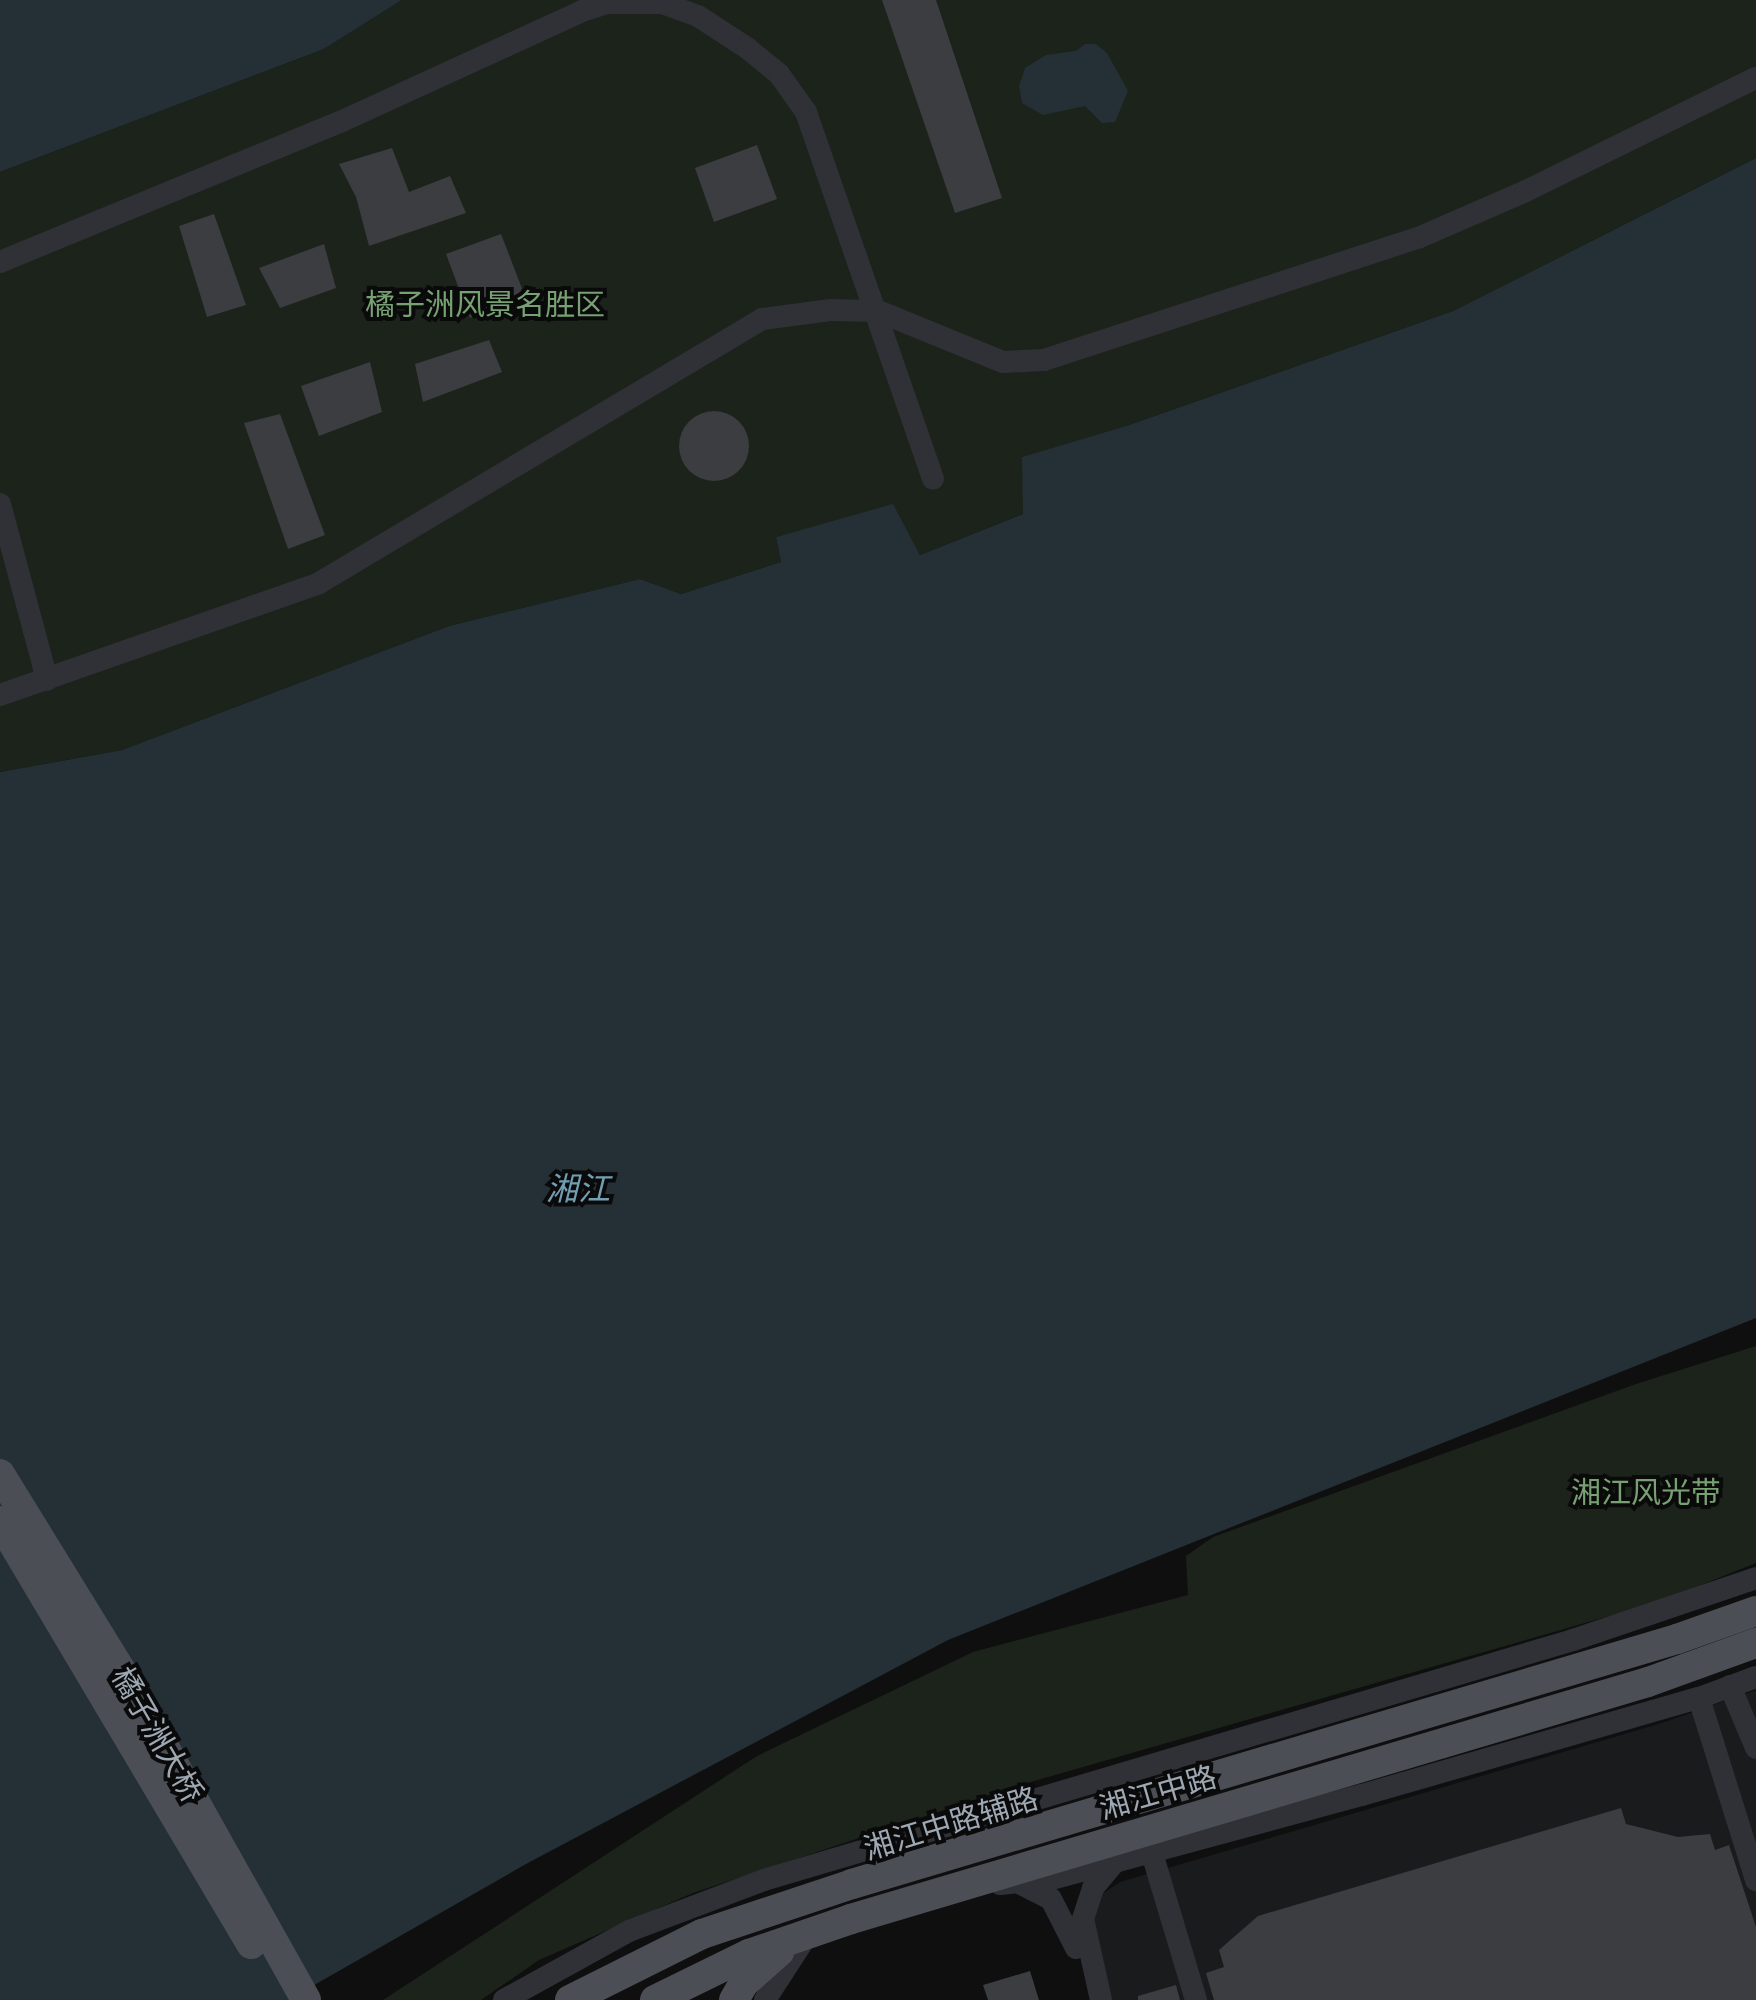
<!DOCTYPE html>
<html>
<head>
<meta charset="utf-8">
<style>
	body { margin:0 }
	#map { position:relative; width:1756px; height:2000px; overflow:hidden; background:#0f0f10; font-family:"Roboto Condensed","Noto Sans SC",sans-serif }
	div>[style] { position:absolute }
	.built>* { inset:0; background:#1a1b1d }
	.green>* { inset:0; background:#1b231b }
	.water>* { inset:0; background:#243035 }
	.building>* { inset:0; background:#3b3d41 }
	.round { border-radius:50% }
	.minor>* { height:22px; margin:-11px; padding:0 11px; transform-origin:11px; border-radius:11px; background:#2f3136 }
	.major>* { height:30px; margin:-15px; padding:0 15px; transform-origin:15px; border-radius:15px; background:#4b4f55 }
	span { translate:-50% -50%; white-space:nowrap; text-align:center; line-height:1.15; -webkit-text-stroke:8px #0a0a0b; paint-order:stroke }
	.park-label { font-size:30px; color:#77a073 }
	.street-label { font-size:30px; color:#9ea8b3 }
	.water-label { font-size:32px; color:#719eb2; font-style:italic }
</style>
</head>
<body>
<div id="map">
	<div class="built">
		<i style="clip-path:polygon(1756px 1690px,1756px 2000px,1108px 2000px,1090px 1937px,1098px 1897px,1120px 1882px,1662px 1723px)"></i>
	</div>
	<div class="green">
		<i style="clip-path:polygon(402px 0,1756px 0,1756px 158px,1453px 311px,1129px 425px,1023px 457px,1023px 514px,920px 555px,893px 505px,776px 537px,781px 562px,681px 594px,640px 579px,449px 626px,122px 750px,0 772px,0 172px,324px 49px)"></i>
		<i style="clip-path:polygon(1756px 1346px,1756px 1563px,1658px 1602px,1010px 1788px,693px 1893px,539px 1960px,481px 2000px,383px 2000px,757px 1756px,973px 1652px,1188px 1595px,1186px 1556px,1213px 1537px,1636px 1384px)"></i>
	</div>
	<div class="water">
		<i style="clip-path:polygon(0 0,402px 0,324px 49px,0 172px)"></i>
		<i style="clip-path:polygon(1085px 44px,1096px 44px,1107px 53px,1128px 91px,1115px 122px,1102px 123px,1085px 106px,1043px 115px,1022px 103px,1019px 86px,1025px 68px,1046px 55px,1076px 51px)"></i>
		<i style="clip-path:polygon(1756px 158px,1756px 1318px,948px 1640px,526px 1864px,288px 2000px,0 2000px,0 772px,122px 750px,449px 626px,640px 579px,681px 594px,781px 562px,776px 537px,893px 504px,920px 555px,1023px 514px,1022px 457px,1129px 425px,1453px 311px)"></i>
	</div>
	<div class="building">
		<i style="clip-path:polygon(882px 0,936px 0,1002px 198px,955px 213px)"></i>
		<i style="clip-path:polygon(757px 145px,777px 199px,714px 222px,695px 168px)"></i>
		<i style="clip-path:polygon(392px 148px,409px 192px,450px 176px,466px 213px,369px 246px,356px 197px,339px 164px)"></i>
		<i style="clip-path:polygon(214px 214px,246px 305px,207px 317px,179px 226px)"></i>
		<i style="clip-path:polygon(501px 234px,528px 304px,470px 318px,446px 254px)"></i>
		<i style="clip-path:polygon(324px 244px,336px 288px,280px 308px,259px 268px)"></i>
		<i style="clip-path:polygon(489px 340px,502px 372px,423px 402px,415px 364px)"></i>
		<i style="clip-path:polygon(370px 362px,382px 412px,319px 436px,301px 386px)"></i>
		<i class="round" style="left:679px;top:411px;width:70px;height:70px"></i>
		<i style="clip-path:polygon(280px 414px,325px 535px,288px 549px,244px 423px)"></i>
		<i style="clip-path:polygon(1621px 1808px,1626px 1824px,1678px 1837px,1710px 1834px,1715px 1850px,1729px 1845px,1756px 1927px,1756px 2000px,1214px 2000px,1206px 1973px,1224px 1967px,1219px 1950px,1258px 1916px)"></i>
		<i style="clip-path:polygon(1030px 1971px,1039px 2000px,988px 2000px,983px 1985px)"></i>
		<i style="clip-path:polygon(1176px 1985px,1180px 2000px,1138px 2000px,1138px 1996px)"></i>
	</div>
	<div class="minor">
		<i style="left:0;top:262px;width:368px;rotate:-22.4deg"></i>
		<i style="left:340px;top:122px;width:266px;rotate:-24.6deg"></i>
		<i style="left:582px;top:11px;width:26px;rotate:-18deg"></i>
		<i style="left:607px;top:3px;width:55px"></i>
		<i style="left:662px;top:3px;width:38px;rotate:20deg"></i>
		<i style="left:698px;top:16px;width:59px;rotate:33.1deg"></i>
		<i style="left:747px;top:48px;width:41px;rotate:39.1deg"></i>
		<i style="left:779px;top:74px;width:47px;rotate:54.6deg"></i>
		<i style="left:806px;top:112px;width:388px;rotate:70.9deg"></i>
		<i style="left:0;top:504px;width:182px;rotate:75deg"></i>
		<i style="left:0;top:695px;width:338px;rotate:-19.3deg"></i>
		<i style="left:319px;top:583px;width:516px;rotate:-30.79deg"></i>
		<i style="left:762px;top:319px;width:69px;rotate:-7.5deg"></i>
		<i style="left:830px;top:310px;width:48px;rotate:1.2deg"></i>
		<i style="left:878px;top:311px;width:135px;rotate:22.2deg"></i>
		<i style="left:1003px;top:362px;width:41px;rotate:-2.8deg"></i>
		<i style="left:1044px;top:360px;width:393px;rotate:-18.1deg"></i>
		<i style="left:1418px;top:238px;width:118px;rotate:-23.5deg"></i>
		<i style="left:1526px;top:191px;width:256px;rotate:-26.2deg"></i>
		<i style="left:1730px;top:1686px;width:67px;rotate:67.2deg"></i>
		<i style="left:1699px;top:1698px;width:191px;rotate:72.6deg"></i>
		<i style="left:1151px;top:1850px;width:157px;rotate:73.3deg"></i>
		<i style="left:1000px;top:1884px;width:52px;rotate:-5.5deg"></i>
		<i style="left:1052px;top:1879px;width:321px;rotate:-15.2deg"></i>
		<i style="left:1362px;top:1795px;width:351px;rotate:-16.1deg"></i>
		<i style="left:1699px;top:1698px;width:61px;rotate:-20.2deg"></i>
		<i style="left:1023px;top:1885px;width:31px;rotate:27deg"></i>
		<i style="left:1051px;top:1899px;width:55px;rotate:63deg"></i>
		<i style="left:504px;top:2000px;width:143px;rotate:-28.9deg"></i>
		<i style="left:629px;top:1931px;width:144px;rotate:-20.7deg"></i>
		<i style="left:764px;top:1880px;width:844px;rotate:-16.52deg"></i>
		<i style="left:1573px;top:1640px;width:193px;rotate:-18.7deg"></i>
		<i style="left:765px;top:2000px;width:72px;rotate:-57deg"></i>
		<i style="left:1101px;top:2000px;width:83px;rotate:-102.5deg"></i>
		<i style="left:1083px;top:1919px;width:33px;rotate:-72deg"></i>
		<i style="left:1093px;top:1888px;width:35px;rotate:-50deg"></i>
	</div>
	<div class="major">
		<i style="left:0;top:1474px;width:233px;rotate:58.4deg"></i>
		<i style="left:122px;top:1672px;width:376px;rotate:60.7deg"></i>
		<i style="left:0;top:1521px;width:492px;rotate:59.3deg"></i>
		<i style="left:570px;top:2000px;width:148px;rotate:-26.6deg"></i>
		<i style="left:702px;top:1934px;width:158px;rotate:-18.4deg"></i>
		<i style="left:852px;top:1884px;width:861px;rotate:-16.54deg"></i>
		<i style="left:1677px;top:1639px;width:84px;rotate:-19.5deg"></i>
		<i style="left:655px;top:2000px;width:105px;rotate:-26.1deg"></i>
		<i style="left:749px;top:1954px;width:108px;rotate:-18.9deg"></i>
		<i style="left:851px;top:1919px;width:831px;rotate:-16.56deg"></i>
		<i style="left:1648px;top:1682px;width:115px;rotate:-19.9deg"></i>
		<i style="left:734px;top:2000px;width:20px;rotate:-60deg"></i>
		<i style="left:744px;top:1983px;width:47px;rotate:-41.5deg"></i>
	</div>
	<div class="park-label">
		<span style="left:485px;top:305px">橘子洲风景名胜区</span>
		<span style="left:1646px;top:1493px">湘江风光带</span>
	</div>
	<div class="street-label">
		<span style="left:157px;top:1735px;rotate:60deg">橘子洲大桥</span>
		<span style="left:1158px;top:1793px;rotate:-16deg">湘江中路</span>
		<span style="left:951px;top:1824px;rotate:-17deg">湘江中路辅路</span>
	</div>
	<div class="water-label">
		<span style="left:578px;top:1189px">湘江</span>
	</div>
</div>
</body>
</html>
